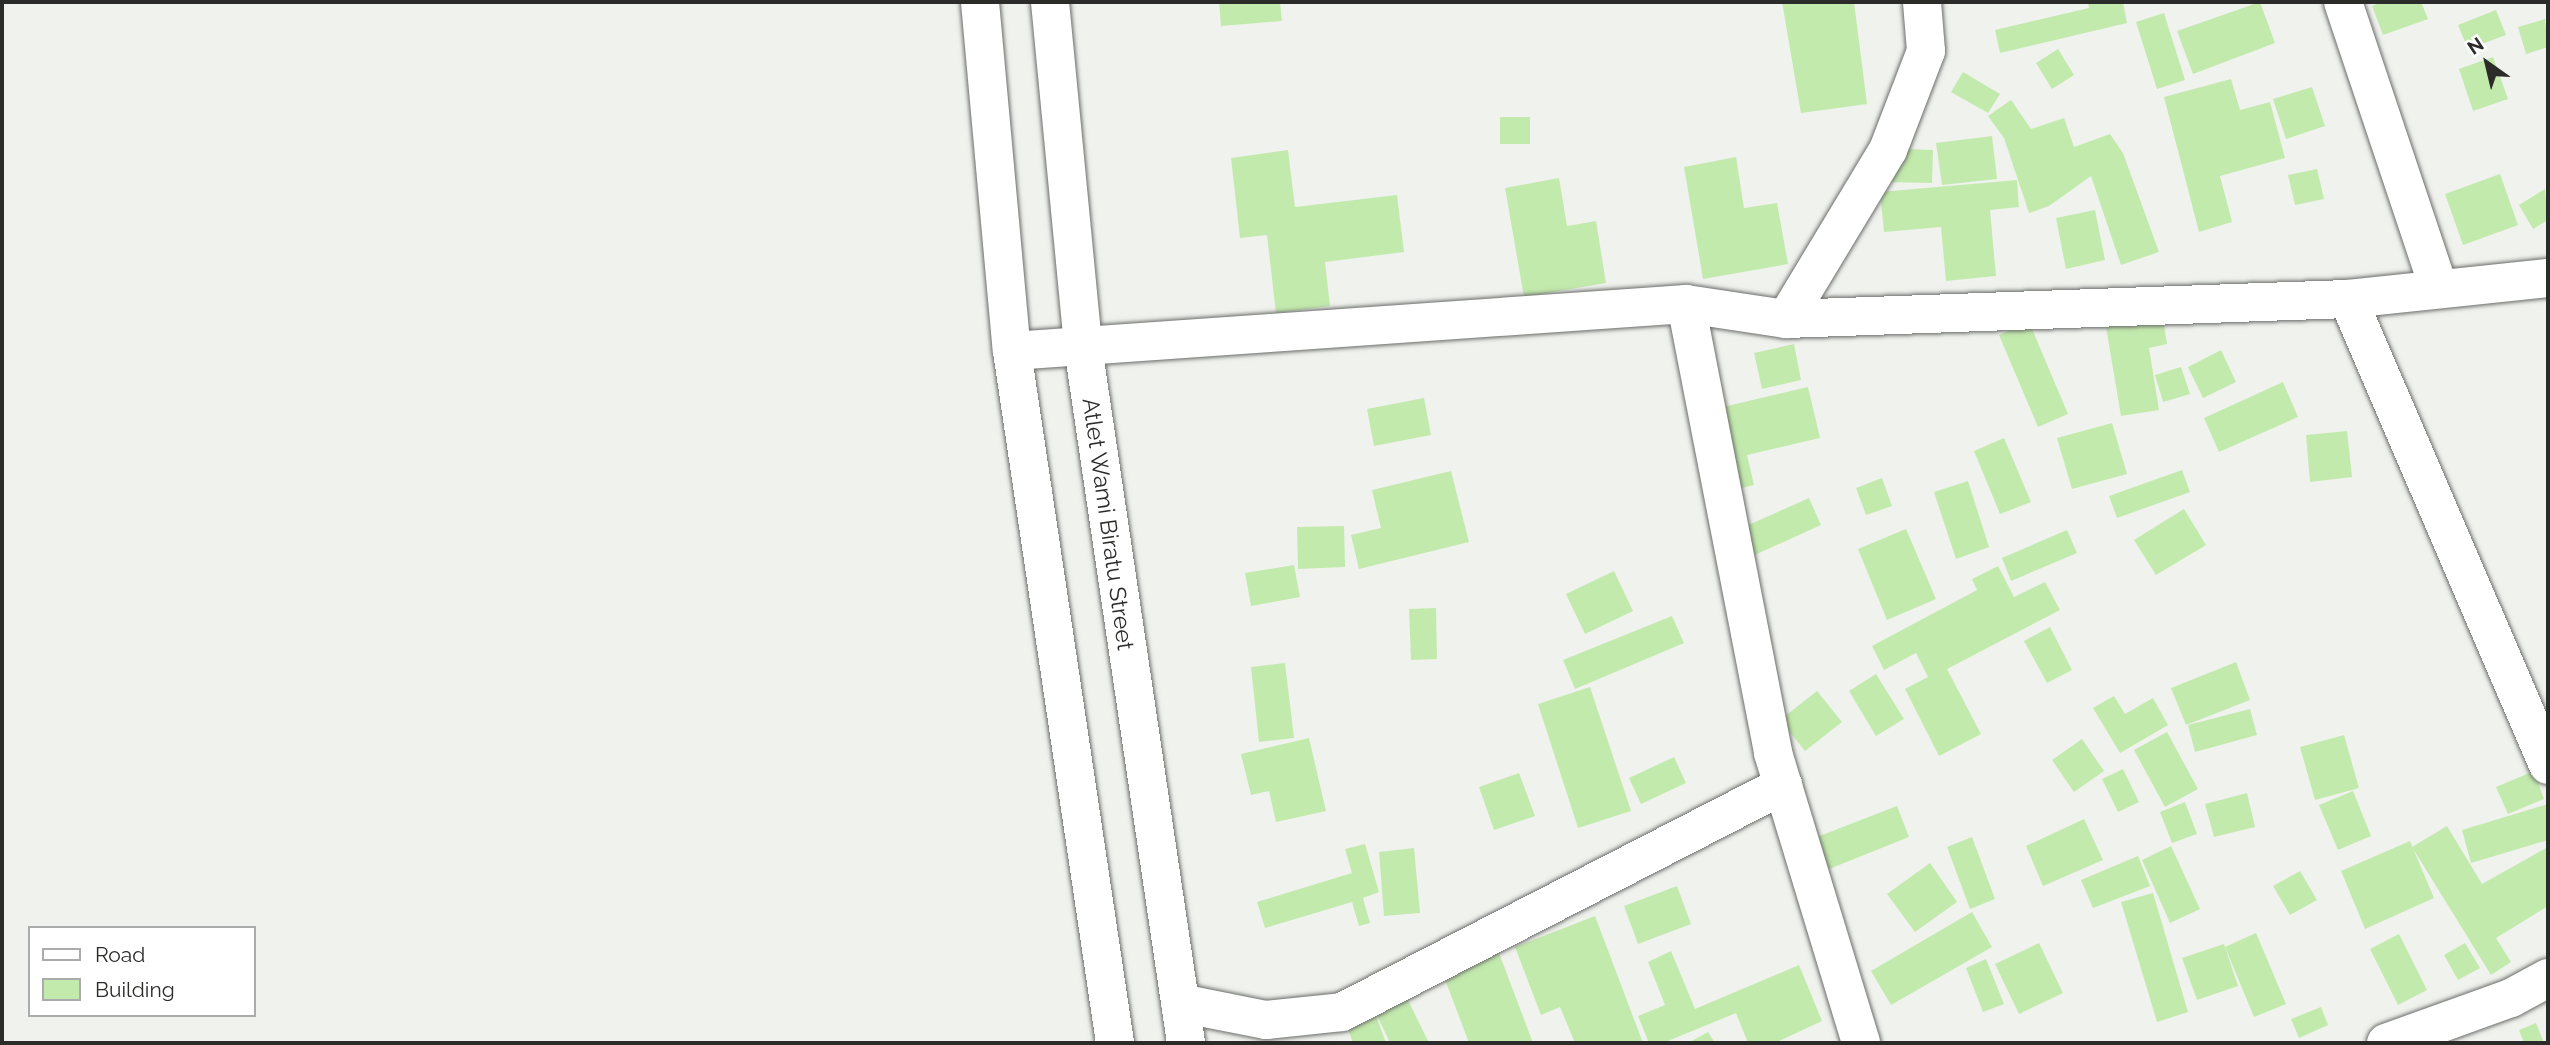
<!DOCTYPE html>
<html>
<head>
<meta charset="utf-8">
<style>
	body { margin:0 }
	#map { position:relative; width:2550px; height:1045px; overflow:hidden; background:#f0f2ee; font-family:Raleway,sans-serif }
	div>[style] { position:absolute }
	.building>* { inset:0; background:#c3eaad }
	.roads { filter:drop-shadow(0 0 2px #6b6d6a) drop-shadow(0 0 2px #6b6d6a) }
	.minor>* { height:38px; margin:-19px; padding:0 19px; transform-origin:19px; border-radius:19px; background:#fff }
	.major>* { height:38px; margin:-19px; padding:0 19px; transform-origin:19px; border-radius:19px; background:#fff }
	span { translate:-50% -50%; white-space:nowrap; text-align:center; line-height:1.15; -webkit-text-stroke:6px #fff; paint-order:stroke }
	.street-label { font-size:23px; color:#2b2c2a }
	.frame { position:absolute; inset:0; border:4px solid #2b2c2a; pointer-events:none }
	.legend { position:absolute; left:28px; top:926px; width:228px; height:91px; box-sizing:border-box; background:#fff; border:2px solid #aaabaa; margin:0; padding:9px 12px; list-style:none; font-size:21px; color:#2b2c2a }
	.legend li { display:flex; align-items:center; gap:14px; height:35px }
	.legend b { width:35px; border:2px solid #aaabaa }
	.north { position:absolute; left:2452px; top:28px; width:70px; height:70px; -webkit-text-stroke:5px #fff; paint-order:stroke; rotate:326deg; font-size:19px; font-weight:700; line-height:28px; text-align:center; color:#2b2c2a }
	.north::after { content:''; display:block; margin:auto; width:24px; height:32px; background:#2b2c2a; clip-path:polygon(50% 0,100% 100%,50% 72%,0 100%) }
</style>
</head>
<body>
<div id="map">
	<div class="building">
		<i style="clip-path:polygon(1219px 2px,1280px 2px,1282px 21px,1221px 26px)"></i>
		<i style="clip-path:polygon(1782px 2px,1854px 2px,1867px 104px,1801px 113px)"></i>
		<i style="clip-path:polygon(2088px 2px,2123px 2px,2127px 23px,2000px 53px,1995px 30px,2089px 8px)"></i>
		<i style="clip-path:polygon(2260px 2px,2275px 43px,2193px 74px,2177px 31px)"></i>
		<i style="clip-path:polygon(2382px 2px,2421px 2px,2428px 19px,2383px 35px,2372px 6px)"></i>
		<i style="clip-path:polygon(2496px 10px,2506px 35px,2468px 49px,2458px 25px)"></i>
		<i style="clip-path:polygon(2164px 13px,2185px 80px,2157px 89px,2136px 22px)"></i>
		<i style="clip-path:polygon(2545px 19px,2548px 47px,2526px 54px,2518px 27px)"></i>
		<i style="clip-path:polygon(2058px 49px,2074px 75px,2052px 89px,2036px 63px)"></i>
		<i style="clip-path:polygon(2493px 57px,2508px 99px,2473px 111px,2459px 69px)"></i>
		<i style="clip-path:polygon(1963px 72px,2000px 94px,1988px 113px,1951px 92px)"></i>
		<i style="clip-path:polygon(2231px 79px,2240px 110px,2270px 102px,2285px 158px,2220px 176px,2232px 222px,2199px 232px,2164px 97px)"></i>
		<i style="clip-path:polygon(2312px 87px,2325px 126px,2286px 139px,2273px 99px)"></i>
		<i style="clip-path:polygon(2011px 100px,2031px 129px,2064px 118px,2074px 147px,2110px 134px,2123px 153px,2159px 252px,2121px 265px,2091px 176px,2049px 206px,2029px 213px,2004px 138px,1988px 116px)"></i>
		<i style="clip-path:polygon(1500px 117px,1530px 117px,1530px 144px,1500px 144px)"></i>
		<i style="clip-path:polygon(1992px 136px,1997px 179px,1942px 185px,1936px 143px)"></i>
		<i style="clip-path:polygon(1881px 148px,1933px 150px,1932px 183px,1880px 182px)"></i>
		<i style="clip-path:polygon(1288px 150px,1295px 207px,1397px 195px,1404px 252px,1325px 262px,1330px 306px,1276px 313px,1267px 235px,1240px 238px,1231px 158px)"></i>
		<i style="clip-path:polygon(1736px 157px,1744px 208px,1777px 203px,1788px 264px,1703px 279px,1684px 167px)"></i>
		<i style="clip-path:polygon(2317px 169px,2324px 199px,2295px 205px,2288px 175px)"></i>
		<i style="clip-path:polygon(2500px 174px,2518px 225px,2463px 245px,2445px 194px)"></i>
		<i style="clip-path:polygon(1559px 178px,1567px 226px,1596px 221px,1606px 283px,1524px 297px,1505px 188px)"></i>
		<i style="clip-path:polygon(2017px 180px,2019px 207px,1990px 210px,1996px 276px,1946px 281px,1941px 227px,1884px 232px,1880px 192px)"></i>
		<i style="clip-path:polygon(2545px 189px,2548px 220px,2533px 229px,2519px 205px)"></i>
		<i style="clip-path:polygon(2095px 210px,2105px 260px,2066px 269px,2056px 218px)"></i>
		<i style="clip-path:polygon(2161px 306px,2167px 344px,2149px 348px,2159px 410px,2121px 416px,2104px 315px)"></i>
		<i style="clip-path:polygon(2029px 322px,2068px 414px,2038px 427px,1999px 335px)"></i>
		<i style="clip-path:polygon(1794px 344px,1801px 380px,1762px 389px,1754px 353px)"></i>
		<i style="clip-path:polygon(2221px 350px,2236px 382px,2203px 398px,2188px 367px)"></i>
		<i style="clip-path:polygon(2181px 367px,2190px 394px,2163px 402px,2155px 375px)"></i>
		<i style="clip-path:polygon(2283px 382px,2298px 417px,2219px 452px,2204px 418px)"></i>
		<i style="clip-path:polygon(1808px 387px,1820px 438px,1747px 455px,1754px 485px,1721px 493px,1702px 412px)"></i>
		<i style="clip-path:polygon(1424px 398px,1431px 435px,1374px 446px,1367px 409px)"></i>
		<i style="clip-path:polygon(2112px 423px,2127px 474px,2072px 489px,2057px 438px)"></i>
		<i style="clip-path:polygon(2347px 431px,2352px 477px,2310px 482px,2306px 435px)"></i>
		<i style="clip-path:polygon(2004px 438px,2031px 502px,2000px 514px,1974px 451px)"></i>
		<i style="clip-path:polygon(2182px 470px,2190px 492px,2117px 518px,2109px 496px)"></i>
		<i style="clip-path:polygon(1451px 471px,1469px 542px,1359px 569px,1351px 535px,1381px 528px,1372px 490px)"></i>
		<i style="clip-path:polygon(1882px 478px,1892px 506px,1866px 515px,1856px 488px)"></i>
		<i style="clip-path:polygon(1968px 481px,1989px 547px,1956px 559px,1934px 492px)"></i>
		<i style="clip-path:polygon(1809px 498px,1821px 525px,1750px 557px,1737px 530px)"></i>
		<i style="clip-path:polygon(2184px 509px,2206px 545px,2156px 575px,2134px 540px)"></i>
		<i style="clip-path:polygon(1344px 526px,1345px 567px,1298px 569px,1297px 527px)"></i>
		<i style="clip-path:polygon(1906px 529px,1936px 599px,1887px 620px,1858px 549px)"></i>
		<i style="clip-path:polygon(2067px 530px,2077px 553px,2011px 581px,2002px 558px)"></i>
		<i style="clip-path:polygon(1294px 565px,1300px 597px,1251px 606px,1245px 573px)"></i>
		<i style="clip-path:polygon(1998px 566px,2014px 597px,2045px 582px,2060px 610px,1947px 669px,1981px 734px,1939px 756px,1905px 689px,1928px 677px,1916px 653px,1884px 670px,1872px 646px,1977px 590px,1972px 579px)"></i>
		<i style="clip-path:polygon(1614px 571px,1633px 611px,1585px 634px,1566px 594px)"></i>
		<i style="clip-path:polygon(1436px 608px,1437px 659px,1411px 660px,1409px 609px)"></i>
		<i style="clip-path:polygon(1672px 616px,1684px 643px,1575px 689px,1563px 660px)"></i>
		<i style="clip-path:polygon(2050px 627px,2072px 670px,2047px 683px,2024px 641px)"></i>
		<i style="clip-path:polygon(2236px 662px,2250px 700px,2186px 725px,2171px 688px)"></i>
		<i style="clip-path:polygon(1285px 663px,1294px 738px,1259px 742px,1251px 667px)"></i>
		<i style="clip-path:polygon(1876px 674px,1904px 719px,1876px 736px,1849px 691px)"></i>
		<i style="clip-path:polygon(1590px 687px,1631px 811px,1578px 828px,1538px 704px)"></i>
		<i style="clip-path:polygon(1817px 691px,1842px 722px,1805px 751px,1780px 720px)"></i>
		<i style="clip-path:polygon(2114px 696px,2125px 714px,2153px 698px,2168px 725px,2120px 753px,2093px 708px)"></i>
		<i style="clip-path:polygon(2250px 709px,2257px 735px,2195px 752px,2188px 725px)"></i>
		<i style="clip-path:polygon(2167px 732px,2198px 789px,2165px 807px,2134px 750px)"></i>
		<i style="clip-path:polygon(2344px 735px,2359px 788px,2315px 800px,2300px 747px)"></i>
		<i style="clip-path:polygon(1309px 738px,1326px 811px,1276px 822px,1269px 791px,1251px 795px,1241px 754px)"></i>
		<i style="clip-path:polygon(2082px 739px,2104px 771px,2074px 792px,2052px 760px)"></i>
		<i style="clip-path:polygon(1674px 757px,1686px 783px,1641px 804px,1629px 778px)"></i>
		<i style="clip-path:polygon(2123px 769px,2139px 802px,2118px 812px,2102px 779px)"></i>
		<i style="clip-path:polygon(2534px 771px,2544px 799px,2508px 814px,2496px 787px)"></i>
		<i style="clip-path:polygon(1519px 773px,1535px 816px,1494px 830px,1479px 787px)"></i>
		<i style="clip-path:polygon(2353px 791px,2371px 836px,2338px 850px,2319px 805px)"></i>
		<i style="clip-path:polygon(2247px 793px,2255px 827px,2214px 837px,2205px 804px)"></i>
		<i style="clip-path:polygon(2185px 802px,2197px 834px,2172px 843px,2160px 812px)"></i>
		<i style="clip-path:polygon(2548px 804px,2548px 840px,2471px 863px,2462px 830px)"></i>
		<i style="clip-path:polygon(1897px 806px,1909px 837px,1829px 869px,1817px 837px)"></i>
		<i style="clip-path:polygon(2084px 819px,2103px 860px,2043px 886px,2026px 846px)"></i>
		<i style="clip-path:polygon(2447px 826px,2482px 884px,2548px 847px,2548px 906px,2496px 938px,2511px 962px,2491px 975px,2412px 847px)"></i>
		<i style="clip-path:polygon(1972px 837px,1995px 899px,1970px 909px,1947px 847px)"></i>
		<i style="clip-path:polygon(2410px 841px,2434px 898px,2365px 929px,2341px 871px)"></i>
		<i style="clip-path:polygon(1365px 844px,1379px 892px,1363px 898px,1370px 923px,1359px 926px,1352px 902px,1265px 928px,1257px 902px,1352px 873px,1345px 849px)"></i>
		<i style="clip-path:polygon(2171px 846px,2200px 909px,2170px 923px,2142px 860px)"></i>
		<i style="clip-path:polygon(1414px 848px,1420px 913px,1384px 916px,1379px 852px)"></i>
		<i style="clip-path:polygon(2138px 856px,2150px 886px,2093px 908px,2081px 880px)"></i>
		<i style="clip-path:polygon(1930px 863px,1957px 902px,1915px 932px,1887px 894px)"></i>
		<i style="clip-path:polygon(2300px 871px,2317px 900px,2290px 915px,2273px 886px)"></i>
		<i style="clip-path:polygon(1677px 886px,1691px 924px,1638px 944px,1624px 906px)"></i>
		<i style="clip-path:polygon(2153px 893px,2188px 1012px,2157px 1022px,2121px 902px)"></i>
		<i style="clip-path:polygon(1972px 912px,1992px 947px,1891px 1005px,1871px 971px)"></i>
		<i style="clip-path:polygon(1595px 916px,1643px 1043px,1575px 1043px,1560px 1007px,1541px 1015px,1515px 947px)"></i>
		<i style="clip-path:polygon(2256px 933px,2286px 1004px,2254px 1017px,2225px 947px)"></i>
		<i style="clip-path:polygon(2399px 934px,2427px 990px,2398px 1005px,2370px 949px)"></i>
		<i style="clip-path:polygon(2039px 943px,2063px 993px,2019px 1014px,1995px 964px)"></i>
		<i style="clip-path:polygon(2465px 943px,2480px 968px,2458px 980px,2444px 955px)"></i>
		<i style="clip-path:polygon(2224px 944px,2238px 986px,2197px 1000px,2182px 958px)"></i>
		<i style="clip-path:polygon(1671px 951px,1695px 1009px,1799px 965px,1822px 1021px,1775px 1043px,1748px 1043px,1736px 1013px,1663px 1043px,1649px 1043px,1638px 1016px,1665px 1005px,1648px 962px)"></i>
		<i style="clip-path:polygon(1499px 953px,1533px 1043px,1469px 1043px,1443px 974px)"></i>
		<i style="clip-path:polygon(1986px 959px,2004px 1004px,1983px 1012px,1966px 968px)"></i>
		<i style="clip-path:polygon(1406px 996px,1429px 1043px,1390px 1043px,1375px 1011px)"></i>
		<i style="clip-path:polygon(2321px 1007px,2328px 1025px,2299px 1038px,2291px 1019px)"></i>
		<i style="clip-path:polygon(1374px 1010px,1386px 1043px,1353px 1043px,1345px 1021px)"></i>
		<i style="clip-path:polygon(2536px 1023px,2544px 1043px,2524px 1043px,2519px 1030px)"></i>
		<i style="clip-path:polygon(1708px 1032px,1715px 1043px,1688px 1043px)"></i>
	</div>
	<div class="roads">
		<div class="minor">
			<i style="left:2343px;top:2px;width:299px;rotate:71.5deg"></i>
			<i style="left:2348px;top:299px;width:507px;rotate:66.77deg"></i>
			<i style="left:1686px;top:304px;width:457px;rotate:79deg"></i>
			<i style="left:1773px;top:753px;width:303px;rotate:73.1deg"></i>
			<i style="left:1786px;top:319px;width:197px;rotate:-58.9deg"></i>
			<i style="left:1888px;top:150px;width:106px;rotate:-69deg"></i>
			<i style="left:1926px;top:51px;width:49px;rotate:-94.7deg"></i>
			<i style="left:1012px;top:351px;width:676px;rotate:-3.99deg"></i>
			<i style="left:1686px;top:304px;width:101px;rotate:8.5deg"></i>
			<i style="left:1786px;top:319px;width:562px;rotate:-2.04deg"></i>
			<i style="left:2348px;top:299px;width:201px;rotate:-6deg"></i>
			<i style="left:1180px;top:1003px;width:88px;rotate:11.2deg"></i>
			<i style="left:1266px;top:1020px;width:76px;rotate:-6deg"></i>
			<i style="left:1342px;top:1012px;width:496px;rotate:-27.2deg"></i>
			<i style="left:2386px;top:1043px;width:133px;rotate:-19.8deg"></i>
			<i style="left:2511px;top:998px;width:42px;rotate:-28.4deg"></i>
		</div>
		<div class="major">
			<i style="left:980px;top:2px;width:350px;rotate:84.8deg"></i>
			<i style="left:1012px;top:351px;width:700px;rotate:81.53deg"></i>
			<i style="left:1050px;top:2px;width:347px;rotate:84.5deg"></i>
			<i style="left:1083px;top:347px;width:704px;rotate:81.58deg"></i>
		</div>
	</div>
	<div class="street-label">
		<span style="left:1108px;top:524px;rotate:82deg">Atlet Wami Biratu Street</span>
	</div>
	<div class="frame"></div>
	<ul class="legend">
	<li><b style="height:9px;background:#fff"></b>Road</li>
	<li><b style="height:19px;background:#c3eaad"></b>Building</li>
	</ul>
	<div class="north">N</div>
</div>
</body>
</html>
